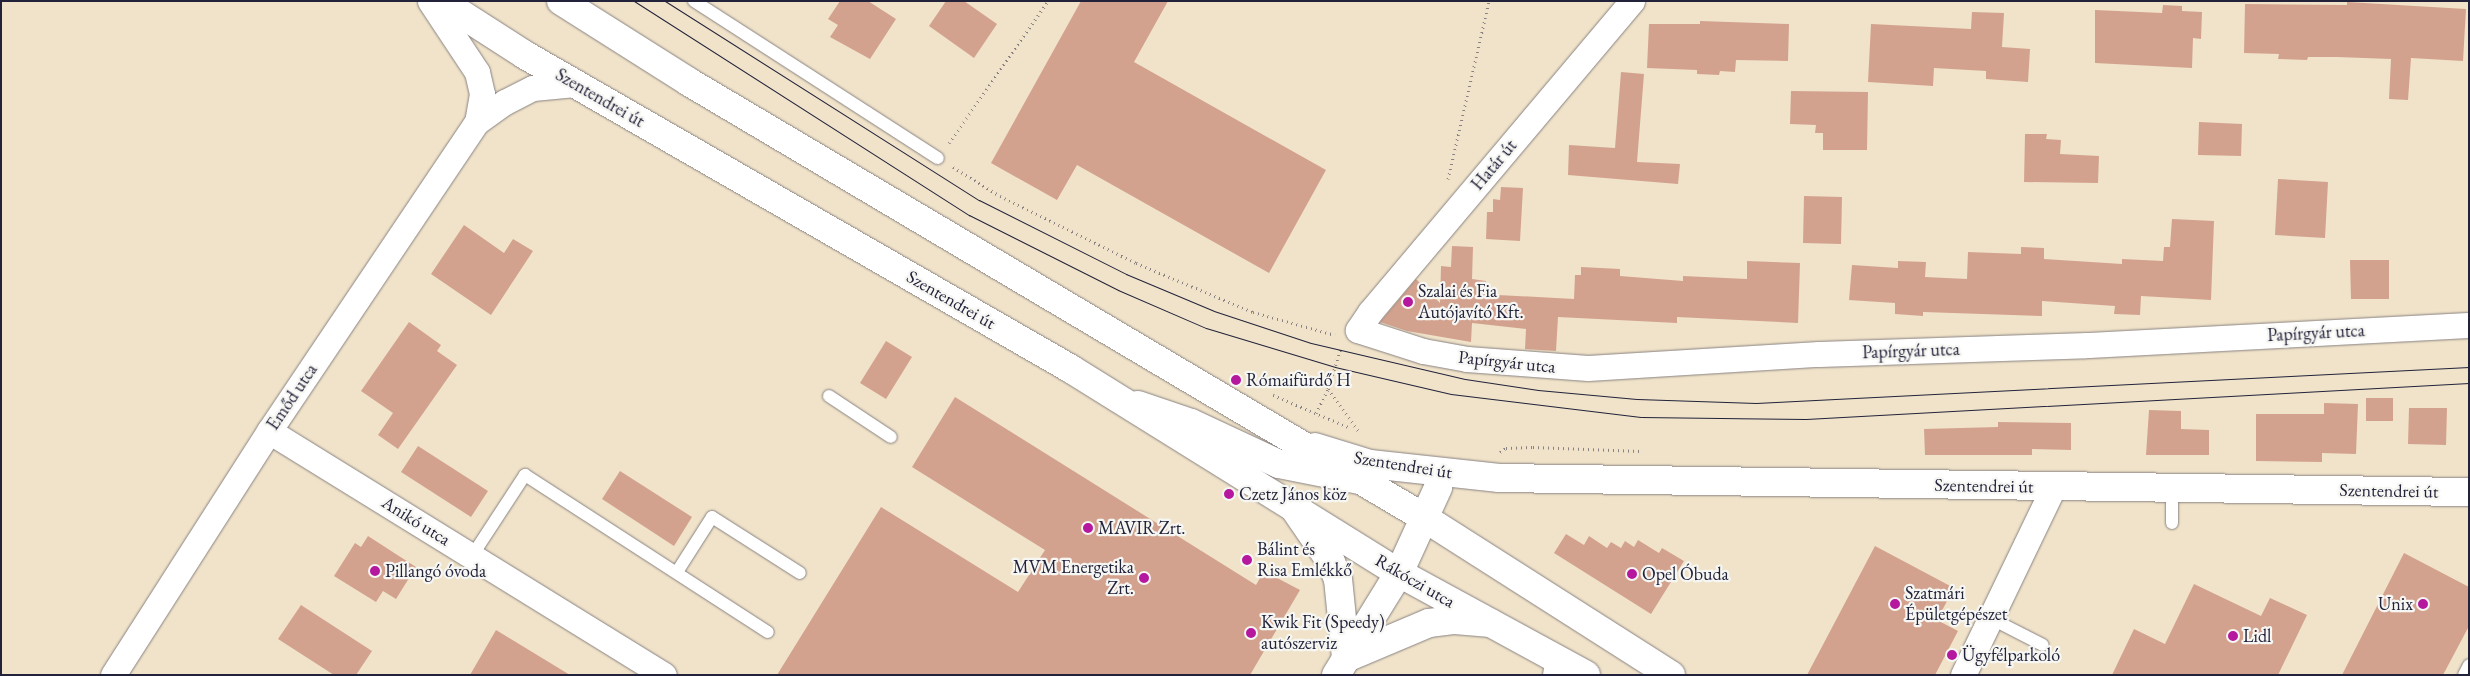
<!DOCTYPE html>
<html>
<head>
<meta charset="utf-8">
<style>
	body { margin:0 }
	#map { position:relative; width:2470px; height:676px; overflow:hidden; background:#f0e3c9; font-family:"EB Garamond",serif }
	div>[style] { position:absolute }
	.building>* { inset:0; background:#d3a28e }
	.path>* { height:3px; margin-top:-1.5px; transform-origin:0; background:repeating-linear-gradient(90deg,#898282 0 1px,transparent 0 5px) }
	.roads { filter:drop-shadow(0 0 1px #898282) drop-shadow(0 0 1px #898282) }
	.service>* { height:12px; margin:-6px; padding:0 6px; transform-origin:6px; border-radius:6px; background:#fff }
	.minor>* { height:25px; margin:-12.5px; padding:0 12.5px; transform-origin:12.5px; border-radius:12.5px; background:#fff }
	.tertiary>* { height:28px; margin:-14px; padding:0 14px; transform-origin:14px; border-radius:14px; background:#fff }
	.secondary>* { height:28px; margin:-14px; padding:0 14px; transform-origin:14px; border-radius:14px; background:#fff }
	.primary>* { height:28px; margin:-14px; padding:0 14px; transform-origin:14px; border-radius:14px; background:#fff }
	.tram>* { height:1px; margin:-0.5px; padding:0 0.5px; transform-origin:0.5px; border-radius:0.5px; background:#22223b }
	.dots>* { width:14px; height:14px; translate:-50% -50%; box-sizing:border-box; border:2px solid #f6f6f2; border-radius:50% }
	span { translate:-50% -50%; white-space:nowrap; text-align:center; line-height:1.15; -webkit-text-stroke:4.5px #f6f6f2; paint-order:stroke }
	.street-label { font-size:18px; color:#22223b }
	.poi-label { font-size:18px; color:#22223b }
	.left { translate:0 -50%; text-align:left }
	.right { translate:-100% -50%; text-align:right }
	.frame { position:absolute; inset:0; border:2px solid #22223b; pointer-events:none }
</style>
</head>
<body>
<div id="map">
	<div class="building">
		<i style="clip-path:polygon(840px 1px,868px 1px,896px 19px,870px 59px,830px 37px,838px 25px,828px 19px)"></i>
		<i style="clip-path:polygon(946px 1px,964px 1px,997px 24px,974px 58px,929px 26px)"></i>
		<i style="clip-path:polygon(1081px 1px,1168px 1px,1134px 62px,1326px 170px,1269px 273px,1077px 165px,1057px 200px,991px 163px)"></i>
		<i style="clip-path:polygon(2347px 2px,2466px 9px,2463px 61px,2411px 58px,2408px 100px,2389px 99px,2391px 59px,2337px 57px,2308px 57px,2307px 60px,2278px 59px,2279px 54px,2244px 53px,2245px 4px,2347px 5px)"></i>
		<i style="clip-path:polygon(2163px 5px,2182px 6px,2182px 11px,2202px 12px,2201px 39px,2193px 38px,2192px 68px,2095px 63px,2095px 10px,2162px 13px)"></i>
		<i style="clip-path:polygon(1972px 12px,2004px 13px,2002px 47px,2030px 49px,2028px 82px,1986px 79px,1986px 71px,1934px 68px,1933px 86px,1868px 82px,1871px 24px,1971px 29px)"></i>
		<i style="clip-path:polygon(1700px 21px,1789px 24px,1788px 61px,1736px 60px,1735px 72px,1720px 71px,1719px 75px,1697px 74px,1697px 70px,1647px 68px,1649px 24px,1700px 24px)"></i>
		<i style="clip-path:polygon(1621px 72px,1644px 74px,1637px 162px,1680px 164px,1678px 184px,1568px 175px,1569px 145px,1615px 148px)"></i>
		<i style="clip-path:polygon(1791px 91px,1868px 92px,1867px 150px,1823px 150px,1823px 133px,1815px 133px,1816px 125px,1790px 124px)"></i>
		<i style="clip-path:polygon(2199px 122px,2242px 124px,2241px 156px,2198px 155px)"></i>
		<i style="clip-path:polygon(2025px 134px,2047px 134px,2046px 139px,2061px 140px,2060px 154px,2099px 156px,2098px 183px,2024px 182px)"></i>
		<i style="clip-path:polygon(2278px 179px,2328px 182px,2325px 238px,2275px 235px)"></i>
		<i style="clip-path:polygon(1501px 187px,1523px 188px,1520px 241px,1486px 239px,1487px 212px,1493px 212px,1493px 199px,1500px 200px)"></i>
		<i style="clip-path:polygon(1804px 196px,1842px 197px,1841px 244px,1803px 243px)"></i>
		<i style="clip-path:polygon(2172px 219px,2214px 221px,2211px 300px,2141px 296px,2140px 315px,2114px 314px,2115px 306px,2042px 301px,2042px 316px,1923px 312px,1923px 316px,1895px 314px,1895px 303px,1849px 300px,1852px 265px,1898px 268px,1898px 261px,1926px 262px,1925px 277px,1967px 279px,1968px 252px,2021px 254px,2021px 247px,2044px 248px,2044px 259px,2122px 264px,2122px 259px,2163px 261px,2164px 247px,2170px 247px)"></i>
		<i style="clip-path:polygon(464px 225px,504px 253px,513px 239px,533px 251px,491px 315px,431px 274px)"></i>
		<i style="clip-path:polygon(1452px 246px,1473px 247px,1472px 279px,1486px 281px,1485px 291px,1498px 295px,1574px 299px,1575px 275px,1581px 275px,1581px 267px,1620px 269px,1620px 276px,1683px 281px,1683px 276px,1747px 279px,1747px 261px,1800px 263px,1798px 323px,1677px 317px,1677px 323px,1558px 317px,1556px 351px,1525px 349px,1526px 329px,1472px 323px,1471px 342px,1407px 331px,1380px 322px,1416px 279px,1440px 303px,1441px 266px,1451px 267px)"></i>
		<i style="clip-path:polygon(2350px 260px,2389px 260px,2389px 299px,2351px 299px)"></i>
		<i style="clip-path:polygon(409px 322px,441px 345px,437px 351px,457px 365px,398px 449px,378px 435px,393px 413px,361px 391px)"></i>
		<i style="clip-path:polygon(886px 341px,912px 357px,886px 399px,860px 383px)"></i>
		<i style="clip-path:polygon(955px 397px,1256px 585px,1264px 571px,1300px 590px,1250px 675px,777px 675px,881px 507px,1018px 592px,1045px 550px,912px 467px)"></i>
		<i style="clip-path:polygon(2366px 398px,2393px 398px,2393px 421px,2366px 421px)"></i>
		<i style="clip-path:polygon(2324px 403px,2358px 404px,2356px 454px,2322px 453px,2322px 462px,2256px 461px,2256px 414px,2324px 414px)"></i>
		<i style="clip-path:polygon(2409px 408px,2447px 408px,2446px 445px,2408px 444px)"></i>
		<i style="clip-path:polygon(2149px 410px,2181px 411px,2181px 429px,2209px 430px,2209px 455px,2146px 455px)"></i>
		<i style="clip-path:polygon(1998px 422px,2071px 423px,2071px 450px,2032px 449px,2032px 455px,1925px 455px,1924px 429px,1998px 427px)"></i>
		<i style="clip-path:polygon(418px 446px,488px 491px,471px 517px,401px 472px)"></i>
		<i style="clip-path:polygon(620px 471px,692px 517px,674px 546px,602px 499px)"></i>
		<i style="clip-path:polygon(1566px 534px,1584px 545px,1589px 536px,1607px 548px,1611px 542px,1621px 548px,1625px 541px,1634px 547px,1638px 540px,1659px 553px,1662px 548px,1684px 561px,1651px 614px,1554px 553px)"></i>
		<i style="clip-path:polygon(368px 536px,416px 567px,396px 599px,383px 591px,376px 602px,334px 576px,355px 543px,361px 547px)"></i>
		<i style="clip-path:polygon(1875px 546px,1954px 588px,1937px 620px,1958px 631px,1935px 675px,1807px 675px)"></i>
		<i style="clip-path:polygon(2404px 553px,2469px 587px,2469px 626px,2443px 675px,2342px 675px)"></i>
		<i style="clip-path:polygon(2194px 584px,2261px 616px,2270px 598px,2307px 615px,2278px 675px,2112px 675px,2134px 629px,2165px 644px)"></i>
		<i style="clip-path:polygon(301px 605px,372px 651px,356px 675px,334px 675px,278px 639px)"></i>
		<i style="clip-path:polygon(496px 630px,570px 675px,470px 675px)"></i>
	</div>
	<div class="path">
		<i style="left:949px;top:143px;width:173px;rotate:-55.1deg"></i>
		<i style="left:953px;top:167px;width:55px;rotate:31.7deg"></i>
		<i style="left:1000px;top:196px;width:152px;rotate:26.2deg"></i>
		<i style="left:1136px;top:263px;width:127px;rotate:22.7deg"></i>
		<i style="left:1253px;top:312px;width:85px;rotate:15.7deg"></i>
		<i style="left:1448px;top:179px;width:183px;rotate:-77deg"></i>
		<i style="left:1328px;top:389px;width:53px;rotate:54.2deg"></i>
		<i style="left:1273px;top:395px;width:82px;rotate:23.1deg"></i>
		<i style="left:1316px;top:413px;width:27px;rotate:-63deg"></i>
		<i style="left:1328px;top:389px;width:43px;rotate:-72.4deg"></i>
		<i style="left:1500px;top:452px;width:7px;rotate:-34deg"></i>
		<i style="left:1506px;top:448px;width:27px;rotate:-2deg"></i>
		<i style="left:1533px;top:447px;width:107px;rotate:2.1deg"></i>
	</div>
	<div class="roads">
		<div class="service">
			<i style="left:694px;top:1px;width:290px;rotate:32.8deg"></i>
			<i style="left:829px;top:396px;width:74px;rotate:33.5deg"></i>
			<i style="left:2172px;top:487px;width:36px;rotate:90deg"></i>
			<i style="left:472px;top:556px;width:97px;rotate:-56.8deg"></i>
			<i style="left:525px;top:475px;width:289px;rotate:32.9deg"></i>
			<i style="left:677px;top:572px;width:65px;rotate:-57.5deg"></i>
			<i style="left:712px;top:517px;width:104px;rotate:32.5deg"></i>
			<i style="left:1990px;top:618px;width:59px;rotate:27deg"></i>
			<i style="left:1549px;top:675px;width:19px;rotate:-81deg"></i>
			<i style="left:2464px;top:675px;width:11px;rotate:-63deg"></i>
		</div>
		<div class="minor">
			<i style="left:430px;top:1px;width:85px;rotate:56.5deg"></i>
			<i style="left:477px;top:72px;width:23px;rotate:77deg"></i>
			<i style="left:482px;top:94px;width:28px;rotate:100deg"></i>
			<i style="left:1632px;top:1px;width:407px;rotate:130.1deg"></i>
			<i style="left:1370px;top:312px;width:22px;rotate:124deg"></i>
			<i style="left:1358px;top:330px;width:68px;rotate:17.9deg"></i>
			<i style="left:1423px;top:351px;width:45px;rotate:10.3deg"></i>
			<i style="left:1467px;top:359px;width:121px;rotate:4.3deg"></i>
			<i style="left:1588px;top:368px;width:231px;rotate:-3.5deg"></i>
			<i style="left:1819px;top:354px;width:268px;rotate:-1.9deg"></i>
			<i style="left:2087px;top:345px;width:383px;rotate:-3deg"></i>
			<i style="left:269px;top:431px;width:464px;rotate:31.7deg"></i>
			<i style="left:113px;top:675px;width:290px;rotate:-57.4deg"></i>
			<i style="left:269px;top:431px;width:372px;rotate:-56.1deg"></i>
			<i style="left:477px;top:122px;width:34px;rotate:-36deg"></i>
			<i style="left:505px;top:102px;width:31px;rotate:-27deg"></i>
			<i style="left:533px;top:88px;width:42px;rotate:-5.4deg"></i>
			<i style="left:1963px;top:675px;width:208px;rotate:-64.3deg"></i>
		</div>
		<div class="tertiary">
			<i style="left:1294px;top:508px;width:65px;rotate:55.6deg"></i>
			<i style="left:1331px;top:562px;width:18px;rotate:68deg"></i>
			<i style="left:1338px;top:579px;width:79px;rotate:84.2deg"></i>
			<i style="left:1346px;top:658px;width:90px;rotate:-22.9deg"></i>
			<i style="left:1429px;top:623px;width:26px;rotate:-7deg"></i>
			<i style="left:1455px;top:620px;width:36px;rotate:5deg"></i>
			<i style="left:1336px;top:675px;width:120px;rotate:-58.3deg"></i>
			<i style="left:1399px;top:573px;width:94px;rotate:-65.4deg"></i>
		</div>
		<div class="secondary">
			<i style="left:1138px;top:405px;width:56px;rotate:18.8deg"></i>
			<i style="left:1191px;top:423px;width:97px;rotate:25deg"></i>
			<i style="left:1279px;top:464px;width:82px;rotate:11.3deg"></i>
			<i style="left:1315px;top:447px;width:58px;rotate:17.2deg"></i>
			<i style="left:1370px;top:464px;width:130px;rotate:6.2deg"></i>
			<i style="left:1499px;top:478px;width:970px;rotate:0.83deg"></i>
		</div>
		<div class="primary">
			<i style="left:441px;top:1px;width:100px;rotate:32.7deg"></i>
			<i style="left:525px;top:55px;width:630px;rotate:29.9deg"></i>
			<i style="left:1071px;top:369px;width:386px;rotate:31.9deg"></i>
			<i style="left:1399px;top:573px;width:213px;rotate:28.6deg"></i>
			<i style="left:561px;top:1px;width:151px;rotate:32.3deg"></i>
			<i style="left:689px;top:82px;width:853px;rotate:30.65deg"></i>
			<i style="left:1423px;top:517px;width:294px;rotate:32.5deg"></i>
		</div>
	</div>
	<div class="tram">
		<i style="left:634px;top:1px;width:398px;rotate:32.6deg"></i>
		<i style="left:969px;top:215px;width:167px;rotate:26.7deg"></i>
		<i style="left:1118px;top:290px;width:96px;rotate:23.4deg"></i>
		<i style="left:1206px;top:328px;width:135px;rotate:16.8deg"></i>
		<i style="left:1335px;top:367px;width:119px;rotate:13.1deg"></i>
		<i style="left:1451px;top:394px;width:191px;rotate:6.9deg"></i>
		<i style="left:1641px;top:417px;width:165px;rotate:0.7deg"></i>
		<i style="left:1806px;top:419px;width:664px;rotate:-3.11deg"></i>
		<i style="left:665px;top:1px;width:372px;rotate:32.4deg"></i>
		<i style="left:979px;top:200px;width:165px;rotate:26.7deg"></i>
		<i style="left:1126px;top:274px;width:95px;rotate:22.8deg"></i>
		<i style="left:1214px;top:311px;width:102px;rotate:18.3deg"></i>
		<i style="left:1311px;top:343px;width:158px;rotate:13.2deg"></i>
		<i style="left:1465px;top:379px;width:74px;rotate:8.6deg"></i>
		<i style="left:1538px;top:390px;width:99px;rotate:5.2deg"></i>
		<i style="left:1637px;top:399px;width:119px;rotate:1.9deg"></i>
		<i style="left:1756px;top:403px;width:714px;rotate:-2.89deg"></i>
	</div>
	<div class="dots">
		<i style="left:1408px;top:302px;background:#b5179e"></i>
		<i style="left:1236px;top:380px;background:#b5179e"></i>
		<i style="left:1229px;top:494px;background:#b5179e"></i>
		<i style="left:1088px;top:528px;background:#b5179e"></i>
		<i style="left:1247px;top:560px;background:#b5179e"></i>
		<i style="left:375px;top:571px;background:#b5179e"></i>
		<i style="left:1632px;top:574px;background:#b5179e"></i>
		<i style="left:1144px;top:578px;background:#b5179e"></i>
		<i style="left:1895px;top:604px;background:#b5179e"></i>
		<i style="left:2423px;top:604px;background:#b5179e"></i>
		<i style="left:1251px;top:633px;background:#b5179e"></i>
		<i style="left:2233px;top:636px;background:#b5179e"></i>
		<i style="left:1952px;top:655px;background:#b5179e"></i>
	</div>
	<div class="street-label">
		<span style="left:600px;top:98px;rotate:30deg">Szentendrei út</span>
		<span style="left:1494px;top:165px;rotate:-50deg">Határ út</span>
		<span style="left:951px;top:300px;rotate:30deg">Szentendrei út</span>
		<span style="left:2316px;top:333px;rotate:-3deg">Papírgyár utca</span>
		<span style="left:1911px;top:351px;rotate:-2deg">Papírgyár utca</span>
		<span style="left:1507px;top:362px;rotate:6deg">Papírgyár utca</span>
		<span style="left:292px;top:397px;rotate:-56deg">Emőd utca</span>
		<span style="left:1403px;top:465px;rotate:9deg">Szentendrei út</span>
		<span style="left:1984px;top:486px;rotate:1deg">Szentendrei út</span>
		<span style="left:2389px;top:491px;rotate:1deg">Szentendrei út</span>
		<span style="left:416px;top:521px;rotate:32deg">Anikó utca</span>
		<span style="left:1415px;top:581px;rotate:30deg">Rákóczi utca</span>
	</div>
	<div class="poi-label">
		<span class="left" style="left:1418px;top:302px">Szalai és Fia<br>Autójavító Kft.</span>
		<span class="left" style="left:1246px;top:380px">Rómaifürdő H</span>
		<span class="left" style="left:1239px;top:494px">Czetz János köz</span>
		<span class="left" style="left:1098px;top:528px">MAVIR Zrt.</span>
		<span class="left" style="left:1257px;top:560px">Bálint és<br>Risa Emlékkő</span>
		<span class="right" style="left:1134px;top:578px">MVM Energetika<br>Zrt.</span>
		<span class="left" style="left:385px;top:571px">Pillangó óvoda</span>
		<span class="left" style="left:1642px;top:574px">Opel Óbuda</span>
		<span class="left" style="left:1905px;top:604px">Szatmári<br>Épületgépészet</span>
		<span class="right" style="left:2413px;top:604px">Unix</span>
		<span class="left" style="left:1261px;top:633px">Kwik Fit (Speedy)<br>autószerviz</span>
		<span class="left" style="left:2243px;top:636px">Lidl</span>
		<span class="left" style="left:1962px;top:655px">Ügyfélparkoló</span>
	</div>
	<div class="frame"></div>
</div>
</body>
</html>
